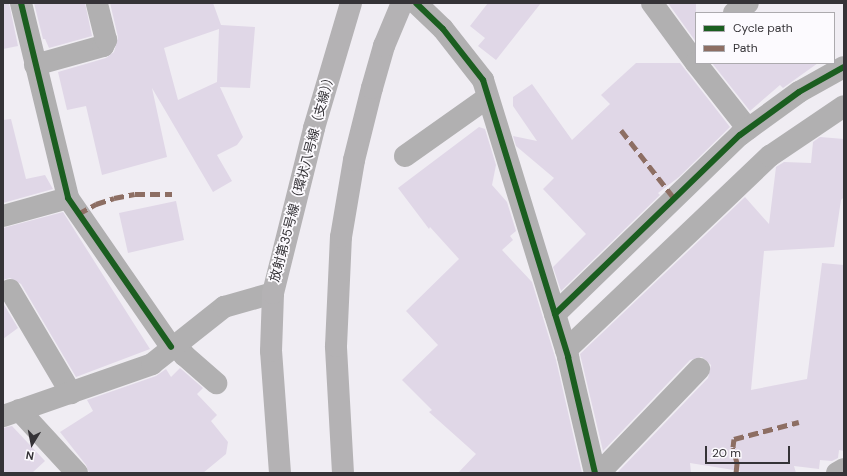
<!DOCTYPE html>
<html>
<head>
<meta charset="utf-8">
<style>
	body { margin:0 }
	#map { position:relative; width:847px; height:476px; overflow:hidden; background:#f0edf3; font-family:"DM Sans","Noto Sans JP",sans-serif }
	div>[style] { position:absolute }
	.building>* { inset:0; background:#e0d7e7 }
	.minor>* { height:22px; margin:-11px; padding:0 11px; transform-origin:11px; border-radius:11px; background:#b1b0b1 }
	.major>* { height:22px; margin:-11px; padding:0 11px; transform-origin:11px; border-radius:11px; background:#b4b2b4 }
	.quiet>* { height:5px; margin-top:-2.5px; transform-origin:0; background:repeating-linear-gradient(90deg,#8d6e63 0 10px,transparent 0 15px) }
	.cycleway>* { height:6px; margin:-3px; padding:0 3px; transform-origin:3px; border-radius:3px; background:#1b5e20 }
	span { translate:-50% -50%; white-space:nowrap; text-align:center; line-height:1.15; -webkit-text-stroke:3.5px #fcfafe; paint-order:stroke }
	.street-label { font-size:13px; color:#353337 }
	.frame { position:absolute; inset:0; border:4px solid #353337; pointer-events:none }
	.legend { position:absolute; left:695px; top:12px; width:140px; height:52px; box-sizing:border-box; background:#fcfafe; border:1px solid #acaaae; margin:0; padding:5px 7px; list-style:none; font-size:12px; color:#353337 }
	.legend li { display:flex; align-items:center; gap:8px; height:20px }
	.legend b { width:20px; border:1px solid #acaaae }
	.north { position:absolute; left:12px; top:424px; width:40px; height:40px; -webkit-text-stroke:3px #fcfafe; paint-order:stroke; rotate:190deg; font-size:11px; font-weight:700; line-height:16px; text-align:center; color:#353337 }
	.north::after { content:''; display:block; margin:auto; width:14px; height:18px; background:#353337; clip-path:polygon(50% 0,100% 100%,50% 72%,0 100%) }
	.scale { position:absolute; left:705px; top:446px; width:85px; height:18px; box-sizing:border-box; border:2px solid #353337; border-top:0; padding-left:5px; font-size:12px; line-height:14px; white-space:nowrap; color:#353337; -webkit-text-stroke:3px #fcfafe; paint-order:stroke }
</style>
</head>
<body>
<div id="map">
	<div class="building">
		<i style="clip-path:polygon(3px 3px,9px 3px,18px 46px,3px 49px)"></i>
		<i style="clip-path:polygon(34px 3px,85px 3px,92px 36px,49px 48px,45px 39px,43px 39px)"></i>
		<i style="clip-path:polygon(evenodd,110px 3px,213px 3px,221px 25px,255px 27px,250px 88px,220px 87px,243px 137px,237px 145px,217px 155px,232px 181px,213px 192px,152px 88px,167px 157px,102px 175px,86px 106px,67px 110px,58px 72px,106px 58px,114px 52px,118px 37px,110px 3px,219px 29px,217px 82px,178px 100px,164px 48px,219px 29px)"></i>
		<i style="clip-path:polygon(488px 3px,541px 3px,496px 60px,478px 46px,485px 38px,470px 26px)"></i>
		<i style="clip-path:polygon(668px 3px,696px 3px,696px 42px)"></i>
		<i style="clip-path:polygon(636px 63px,680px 63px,730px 127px,679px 177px,658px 193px,660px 195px,561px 291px,553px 267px,586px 234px,543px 189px,554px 178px,516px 146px,513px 136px,537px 141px,513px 106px,513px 97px,532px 84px,572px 140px,610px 104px,601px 95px)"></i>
		<i style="clip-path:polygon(712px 63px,818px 63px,783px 88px,780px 85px,750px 111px)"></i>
		<i style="clip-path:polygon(11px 119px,26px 179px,45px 175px,53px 189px,3px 203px,3px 120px)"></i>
		<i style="clip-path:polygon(479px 127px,485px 129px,496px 165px,492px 185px,507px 202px,516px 231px,510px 236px,513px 240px,502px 250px,532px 282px,556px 360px,582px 473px,458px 473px,476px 454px,429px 412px,432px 410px,402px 380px,438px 345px,406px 311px,459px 259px,430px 227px,429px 229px,398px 188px)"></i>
		<i style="clip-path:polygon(820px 137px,844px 139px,844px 197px,841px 200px,834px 247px,764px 251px,751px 390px,807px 379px,822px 263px,844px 265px,844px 451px,839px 450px,838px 458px,832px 461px,820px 460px,819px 469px,794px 466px,796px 473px,740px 473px,740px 471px,690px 463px,691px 473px,617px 473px,708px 378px,711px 365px,702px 357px,690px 360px,603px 451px,580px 354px,745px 197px,769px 224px,776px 167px,784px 162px,811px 163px,813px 142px)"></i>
		<i style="clip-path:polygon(176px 201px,184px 240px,128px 253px,119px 213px)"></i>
		<i style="clip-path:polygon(63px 212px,150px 349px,76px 377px,21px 284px,10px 278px,3px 280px,3px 228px)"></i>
		<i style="clip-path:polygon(3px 303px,18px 328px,3px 339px)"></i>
		<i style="clip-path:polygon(180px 368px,203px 388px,197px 394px,217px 415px,211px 421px,228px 442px,226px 454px,203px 473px,89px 473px,86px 465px,60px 432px,93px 411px,87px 400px,156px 376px,166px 369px,171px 377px)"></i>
		<i style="clip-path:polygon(12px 426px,45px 461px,32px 473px,3px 473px,3px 428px)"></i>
	</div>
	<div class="minor">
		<i style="left:21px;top:3px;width:201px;rotate:76.4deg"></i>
		<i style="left:68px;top:198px;width:181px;rotate:55.3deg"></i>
		<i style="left:416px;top:3px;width:37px;rotate:44deg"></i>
		<i style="left:443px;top:29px;width:65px;rotate:51.9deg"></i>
		<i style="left:483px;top:80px;width:290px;rotate:72.9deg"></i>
		<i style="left:568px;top:357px;width:119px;rotate:76.9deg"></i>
		<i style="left:652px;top:3px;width:74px;rotate:53.7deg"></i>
		<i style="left:734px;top:13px;width:17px;rotate:-36deg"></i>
		<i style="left:696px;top:63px;width:84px;rotate:51.8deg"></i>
		<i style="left:35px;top:65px;width:71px;rotate:-15.6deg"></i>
		<i style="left:103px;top:46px;width:7px;rotate:-63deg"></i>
		<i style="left:106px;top:40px;width:38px;rotate:-104deg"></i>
		<i style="left:405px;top:156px;width:100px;rotate:-35.3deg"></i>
		<i style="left:3px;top:216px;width:67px;rotate:-15.5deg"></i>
		<i style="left:10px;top:290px;width:120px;rotate:59.4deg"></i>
		<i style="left:555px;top:314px;width:257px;rotate:-44.1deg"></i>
		<i style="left:740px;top:135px;width:73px;rotate:-36.1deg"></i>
		<i style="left:799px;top:92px;width:51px;rotate:-29.1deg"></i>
		<i style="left:176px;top:344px;width:14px;rotate:54deg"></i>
		<i style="left:184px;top:355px;width:43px;rotate:41.2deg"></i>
		<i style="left:566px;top:350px;width:282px;rotate:-43.6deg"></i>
		<i style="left:770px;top:156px;width:89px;rotate:-34deg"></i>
		<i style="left:19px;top:410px;width:86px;rotate:47.4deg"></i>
		<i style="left:3px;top:416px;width:158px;rotate:-19.2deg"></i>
		<i style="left:152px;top:364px;width:92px;rotate:-38.4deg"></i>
		<i style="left:224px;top:307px;width:51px;rotate:-15.9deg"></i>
		<i style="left:595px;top:473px;width:12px;rotate:-31deg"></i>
		<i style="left:605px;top:467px;width:136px;rotate:-46.2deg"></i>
		<i style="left:837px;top:473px;width:8px;rotate:-30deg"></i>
	</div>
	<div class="major">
		<i style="left:280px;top:473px;width:122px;rotate:-94.2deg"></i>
		<i style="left:271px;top:351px;width:58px;rotate:-88deg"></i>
		<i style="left:273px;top:293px;width:170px;rotate:-76deg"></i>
		<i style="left:314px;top:128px;width:130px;rotate:-73.5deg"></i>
		<i style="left:343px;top:473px;width:127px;rotate:-93.2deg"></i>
		<i style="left:336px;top:346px;width:109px;rotate:-87.4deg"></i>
		<i style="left:341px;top:237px;width:78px;rotate:-80.4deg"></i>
		<i style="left:354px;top:160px;width:74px;rotate:-76deg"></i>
		<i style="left:372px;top:88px;width:44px;rotate:-74.1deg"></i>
		<i style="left:384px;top:46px;width:47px;rotate:-67.3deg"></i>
	</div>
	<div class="quiet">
		<i style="left:621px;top:130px;width:86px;rotate:52.1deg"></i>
		<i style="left:78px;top:214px;width:21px;rotate:-29deg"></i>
		<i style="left:96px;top:204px;width:19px;rotate:-18deg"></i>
		<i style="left:114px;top:198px;width:21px;rotate:-11deg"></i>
		<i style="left:135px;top:194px;width:37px"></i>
		<i style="left:736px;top:473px;width:10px;rotate:-84deg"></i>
		<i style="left:737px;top:463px;width:16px;rotate:-104deg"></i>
		<i style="left:733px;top:447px;width:8px;rotate:-83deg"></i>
		<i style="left:734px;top:439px;width:67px;rotate:-14.7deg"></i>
	</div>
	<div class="cycleway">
		<i style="left:21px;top:3px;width:201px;rotate:76.4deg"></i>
		<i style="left:68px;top:198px;width:181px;rotate:55.3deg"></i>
		<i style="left:416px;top:3px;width:37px;rotate:44deg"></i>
		<i style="left:443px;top:29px;width:65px;rotate:51.9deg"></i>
		<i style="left:483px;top:80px;width:290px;rotate:72.9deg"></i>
		<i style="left:568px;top:357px;width:119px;rotate:76.9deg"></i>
		<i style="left:555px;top:314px;width:257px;rotate:-44.1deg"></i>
		<i style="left:740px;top:135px;width:73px;rotate:-36.1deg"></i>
		<i style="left:799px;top:92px;width:51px;rotate:-29.1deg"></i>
	</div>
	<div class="street-label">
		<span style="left:303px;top:177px;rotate:-75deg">放射第35号線（環状八号線（支線））</span>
	</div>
	<div class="frame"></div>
	<ul class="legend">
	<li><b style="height:5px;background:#1b5e20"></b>Cycle path</li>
	<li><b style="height:5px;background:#8d6e63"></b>Path</li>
	</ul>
	<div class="north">N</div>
	<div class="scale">20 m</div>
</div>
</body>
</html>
